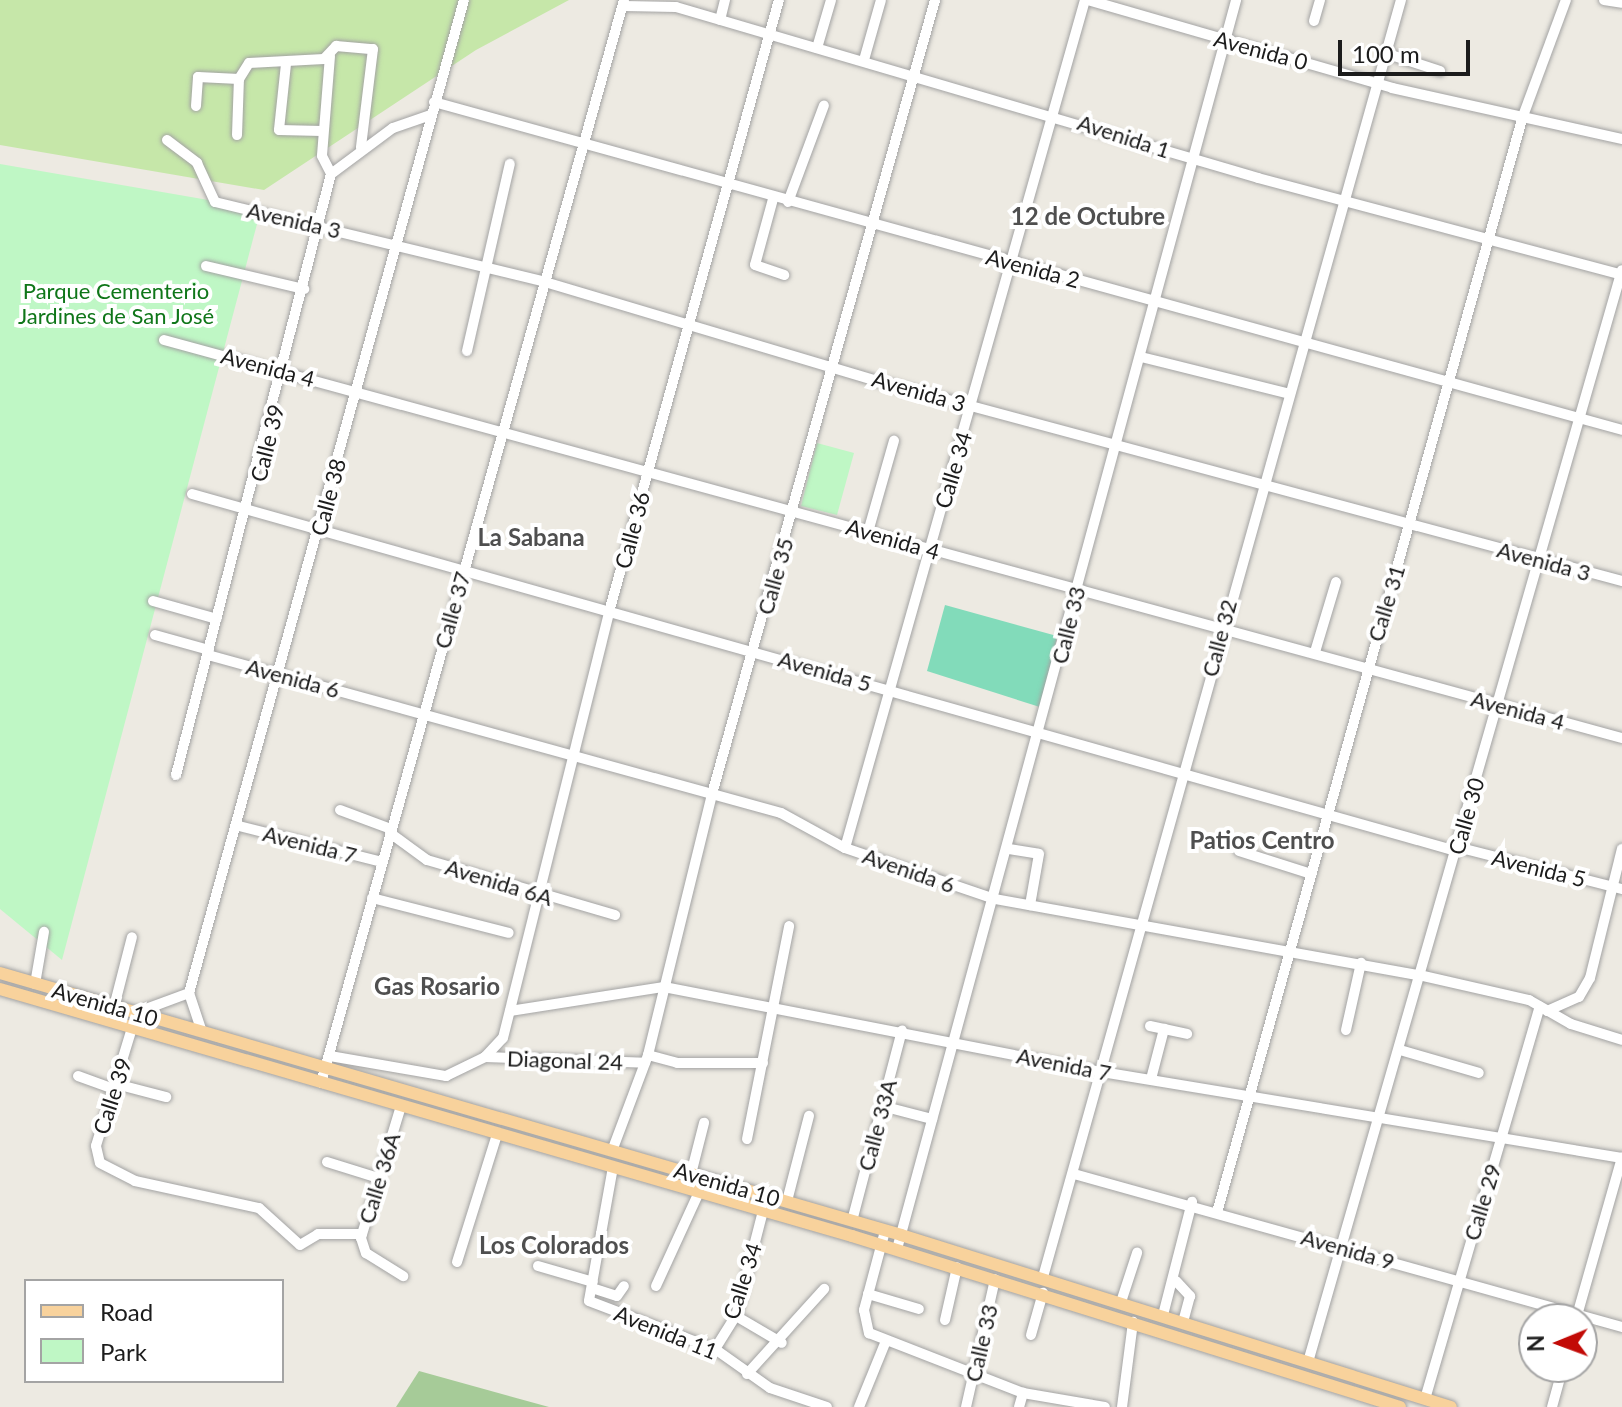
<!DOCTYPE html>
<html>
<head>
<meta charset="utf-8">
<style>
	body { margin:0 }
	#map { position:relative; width:1622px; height:1407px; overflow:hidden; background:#edeae2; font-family:Lato,sans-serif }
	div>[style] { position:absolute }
	.grass>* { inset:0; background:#c6e7a9 }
	.forest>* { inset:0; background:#a6cb98 }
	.park>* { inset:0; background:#bff7c5 }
	.pitch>* { inset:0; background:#82dbba }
	.roads { filter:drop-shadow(0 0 2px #a3a3a3) drop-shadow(0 0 2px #a3a3a3) }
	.minor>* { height:10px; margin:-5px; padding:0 5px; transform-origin:5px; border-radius:5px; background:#fff }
	.major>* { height:12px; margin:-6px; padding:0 6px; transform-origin:6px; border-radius:6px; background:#f8d29c }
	span { translate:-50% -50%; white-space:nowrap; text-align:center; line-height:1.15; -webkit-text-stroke:8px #fff; paint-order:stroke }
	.street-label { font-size:22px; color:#1c1c1c }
	.park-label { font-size:22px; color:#0f7619 }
	.neighbourhood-label { font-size:24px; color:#4f4f4f; font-weight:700 }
	.legend { position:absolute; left:24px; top:1279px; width:260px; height:104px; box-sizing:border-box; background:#fff; border:2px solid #a4a4a4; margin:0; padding:10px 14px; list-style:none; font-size:24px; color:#1c1c1c }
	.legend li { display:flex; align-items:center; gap:16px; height:40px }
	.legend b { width:40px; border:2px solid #a4a4a4 }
	.north { position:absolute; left:1518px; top:1303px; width:80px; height:80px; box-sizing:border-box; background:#fff; border:2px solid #a4a4a4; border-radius:50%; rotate:269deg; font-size:22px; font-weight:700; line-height:32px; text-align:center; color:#1c1c1c }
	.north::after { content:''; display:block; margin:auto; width:28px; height:36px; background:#c20a06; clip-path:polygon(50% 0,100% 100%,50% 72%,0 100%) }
	.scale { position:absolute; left:1338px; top:40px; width:132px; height:36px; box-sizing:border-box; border:4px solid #1c1c1c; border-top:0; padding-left:10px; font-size:24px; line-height:28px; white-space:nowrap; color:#1c1c1c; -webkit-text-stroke:6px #fff; paint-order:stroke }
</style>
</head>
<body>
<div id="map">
	<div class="grass">
		<i style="clip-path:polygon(0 0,569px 0,476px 50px,264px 190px,0 145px)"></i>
	</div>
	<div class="forest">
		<i style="clip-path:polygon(419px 1371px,549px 1407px,396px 1407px)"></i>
	</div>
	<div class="park">
		<i style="clip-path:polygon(0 164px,261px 209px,62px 960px,0 909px)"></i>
		<i style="clip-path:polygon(817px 443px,854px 453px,837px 515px,801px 506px)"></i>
	</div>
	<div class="pitch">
		<i style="clip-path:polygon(945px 605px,1057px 636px,1043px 708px,927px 671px)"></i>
	</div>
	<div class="roads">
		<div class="minor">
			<i style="left:1088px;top:0;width:316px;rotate:16.1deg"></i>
			<i style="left:1392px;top:88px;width:236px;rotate:12.5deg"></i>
			<i style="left:1604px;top:0;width:18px;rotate:9deg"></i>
			<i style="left:624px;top:6px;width:52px;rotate:1.1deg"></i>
			<i style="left:676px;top:7px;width:607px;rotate:16.37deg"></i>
			<i style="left:1258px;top:178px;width:377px;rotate:14.9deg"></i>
			<i style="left:720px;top:20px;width:21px;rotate:-76deg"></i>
			<i style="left:1314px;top:21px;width:22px;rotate:-74deg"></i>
			<i style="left:817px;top:48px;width:50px;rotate:-73.7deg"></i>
			<i style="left:1385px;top:53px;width:58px;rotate:18.1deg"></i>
			<i style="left:330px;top:56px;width:100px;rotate:94.6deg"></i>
			<i style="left:322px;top:156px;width:20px;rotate:63deg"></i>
			<i style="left:864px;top:60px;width:62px;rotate:-74.2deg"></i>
			<i style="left:286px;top:64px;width:66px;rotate:96.1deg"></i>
			<i style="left:279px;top:130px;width:43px;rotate:1.3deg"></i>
			<i style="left:434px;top:102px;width:1232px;rotate:15.43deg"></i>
			<i style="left:196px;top:106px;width:29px;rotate:-86deg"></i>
			<i style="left:198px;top:77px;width:41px;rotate:2.8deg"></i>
			<i style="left:239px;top:79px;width:19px;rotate:-58deg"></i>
			<i style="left:249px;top:63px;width:75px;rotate:-3.1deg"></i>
			<i style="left:324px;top:59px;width:18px;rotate:-47deg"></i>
			<i style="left:336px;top:46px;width:37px;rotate:5deg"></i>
			<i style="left:373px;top:49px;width:99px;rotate:97deg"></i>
			<i style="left:237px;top:135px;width:56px;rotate:-88deg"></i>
			<i style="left:167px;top:140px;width:38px;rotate:37deg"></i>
			<i style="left:197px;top:163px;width:43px;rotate:65.2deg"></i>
			<i style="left:215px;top:202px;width:340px;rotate:13.6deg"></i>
			<i style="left:545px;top:282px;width:347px;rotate:16.6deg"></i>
			<i style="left:878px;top:381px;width:770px;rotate:15.05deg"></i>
			<i style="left:773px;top:199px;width:68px;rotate:105.3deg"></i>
			<i style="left:755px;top:265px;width:31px;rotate:19deg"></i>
			<i style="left:788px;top:202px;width:103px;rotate:-69.6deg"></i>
			<i style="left:206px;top:266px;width:101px;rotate:13.2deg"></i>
			<i style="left:164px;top:340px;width:1511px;rotate:15.27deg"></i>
			<i style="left:467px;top:351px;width:192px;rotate:-77.1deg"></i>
			<i style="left:1141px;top:357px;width:150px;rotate:13.9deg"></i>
			<i style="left:192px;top:494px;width:1313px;rotate:15.77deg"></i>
			<i style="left:868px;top:532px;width:95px;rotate:-74.1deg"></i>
			<i style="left:153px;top:601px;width:66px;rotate:15.7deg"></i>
			<i style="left:155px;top:635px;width:56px;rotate:15.5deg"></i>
			<i style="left:1315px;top:652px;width:73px;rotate:-73.3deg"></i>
			<i style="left:208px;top:655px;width:594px;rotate:15.42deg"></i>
			<i style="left:781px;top:813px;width:73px;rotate:28.7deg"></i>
			<i style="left:845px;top:848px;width:158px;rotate:18.8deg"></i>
			<i style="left:995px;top:899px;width:431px;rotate:10.2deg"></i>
			<i style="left:1419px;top:975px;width:113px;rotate:12.8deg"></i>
			<i style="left:1529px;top:1000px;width:48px;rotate:29.7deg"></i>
			<i style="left:1571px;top:1024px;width:53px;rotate:17.4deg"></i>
			<i style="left:176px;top:775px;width:621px;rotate:-75.54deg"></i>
			<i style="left:331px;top:174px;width:77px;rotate:-36.6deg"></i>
			<i style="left:393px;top:128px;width:39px;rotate:-19deg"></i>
			<i style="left:340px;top:810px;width:54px;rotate:20.4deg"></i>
			<i style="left:239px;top:826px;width:147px;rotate:14.1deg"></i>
			<i style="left:390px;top:833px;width:46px;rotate:36.1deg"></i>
			<i style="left:427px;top:860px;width:196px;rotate:16.3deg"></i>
			<i style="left:1457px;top:847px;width:170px;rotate:14.3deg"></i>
			<i style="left:845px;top:848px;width:881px;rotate:-74.2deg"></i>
			<i style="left:1009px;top:849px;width:30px;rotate:9deg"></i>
			<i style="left:1039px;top:854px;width:52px;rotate:100deg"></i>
			<i style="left:1239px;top:851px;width:76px;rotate:17.7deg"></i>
			<i style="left:372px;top:898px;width:141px;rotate:14.3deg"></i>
			<i style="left:35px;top:984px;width:53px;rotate:-80.2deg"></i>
			<i style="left:114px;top:1007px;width:72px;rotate:-75.6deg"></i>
			<i style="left:510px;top:1011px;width:156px;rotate:-8.9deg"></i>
			<i style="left:664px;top:987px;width:446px;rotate:11deg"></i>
			<i style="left:1102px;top:1072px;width:527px;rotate:9.39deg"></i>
			<i style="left:1547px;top:1011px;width:35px;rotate:-24deg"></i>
			<i style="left:1579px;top:997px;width:22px;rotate:-60deg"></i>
			<i style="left:1590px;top:978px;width:133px;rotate:-76.1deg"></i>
			<i style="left:135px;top:1013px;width:58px;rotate:-20.3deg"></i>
			<i style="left:1150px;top:1026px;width:38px;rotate:12deg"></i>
			<i style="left:132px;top:1028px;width:123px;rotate:107deg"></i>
			<i style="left:96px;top:1146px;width:17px;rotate:77deg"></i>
			<i style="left:100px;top:1163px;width:39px;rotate:27deg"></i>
			<i style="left:135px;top:1181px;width:127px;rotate:12.3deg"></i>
			<i style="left:259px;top:1208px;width:55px;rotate:42.1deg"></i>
			<i style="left:300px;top:1245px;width:21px;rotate:-31deg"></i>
			<i style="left:318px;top:1234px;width:44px"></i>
			<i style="left:1346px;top:1030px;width:69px;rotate:-77.4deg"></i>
			<i style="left:202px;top:1032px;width:41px;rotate:-108.4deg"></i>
			<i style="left:189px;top:993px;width:1030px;rotate:-74.52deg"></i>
			<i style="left:1400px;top:1050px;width:82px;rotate:16.2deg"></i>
			<i style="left:648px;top:1055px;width:30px;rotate:15deg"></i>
			<i style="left:677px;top:1063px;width:86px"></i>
			<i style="left:330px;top:1056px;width:118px;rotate:9.8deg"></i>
			<i style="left:446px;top:1076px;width:43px;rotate:-26deg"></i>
			<i style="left:485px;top:1057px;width:26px;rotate:-47deg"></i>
			<i style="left:503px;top:1038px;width:439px;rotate:-76deg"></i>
			<i style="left:609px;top:612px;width:635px;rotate:-74.48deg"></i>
			<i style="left:485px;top:1057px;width:160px;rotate:2.1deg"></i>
			<i style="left:78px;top:1076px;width:37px;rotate:20deg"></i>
			<i style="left:1151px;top:1079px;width:52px;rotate:-75.4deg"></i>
			<i style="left:321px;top:1083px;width:1125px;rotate:-74.37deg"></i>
			<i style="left:116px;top:1084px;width:52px;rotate:14.6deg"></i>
			<i style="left:401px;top:1106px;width:138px;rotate:106.9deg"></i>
			<i style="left:361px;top:1238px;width:16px;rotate:72deg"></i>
			<i style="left:366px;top:1253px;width:44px;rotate:31.9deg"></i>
			<i style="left:882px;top:1106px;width:52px;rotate:14.6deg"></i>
			<i style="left:747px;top:1139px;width:217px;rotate:-78.8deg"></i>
			<i style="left:612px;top:1151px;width:103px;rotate:-69.4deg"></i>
			<i style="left:648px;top:1055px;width:269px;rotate:-76.2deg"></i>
			<i style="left:712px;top:794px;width:825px;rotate:-74.31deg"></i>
			<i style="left:327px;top:1162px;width:53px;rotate:17.4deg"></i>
			<i style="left:613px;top:1167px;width:136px;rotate:100.2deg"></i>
			<i style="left:589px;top:1301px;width:135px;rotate:20.9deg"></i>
			<i style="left:715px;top:1349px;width:67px;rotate:35.3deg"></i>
			<i style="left:770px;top:1388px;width:60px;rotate:18.4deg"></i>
			<i style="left:691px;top:1174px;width:53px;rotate:-75.7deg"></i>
			<i style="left:1074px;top:1174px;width:569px;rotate:15.6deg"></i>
			<i style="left:787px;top:1201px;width:88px;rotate:-75.5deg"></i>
			<i style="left:1218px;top:1209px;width:1135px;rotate:-74.41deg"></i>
			<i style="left:1523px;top:116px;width:124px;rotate:-69.7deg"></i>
			<i style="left:852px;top:1221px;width:197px;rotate:-75.3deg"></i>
			<i style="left:885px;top:1231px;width:82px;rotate:104.9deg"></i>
			<i style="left:864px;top:1310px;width:24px;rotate:78deg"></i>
			<i style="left:869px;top:1333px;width:165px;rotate:21.3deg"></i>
			<i style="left:1023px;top:1393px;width:83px;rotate:9.7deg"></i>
			<i style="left:897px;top:1249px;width:1294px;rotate:-74.81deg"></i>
			<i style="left:457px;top:1262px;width:134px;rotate:-72.6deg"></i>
			<i style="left:538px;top:1266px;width:57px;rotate:16.2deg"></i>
			<i style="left:1043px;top:1277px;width:1326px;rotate:-74.34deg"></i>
			<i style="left:1176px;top:1281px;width:21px;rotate:47deg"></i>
			<i style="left:1190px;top:1296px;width:27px;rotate:105deg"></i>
			<i style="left:656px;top:1286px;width:103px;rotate:-65.4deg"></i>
			<i style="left:592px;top:1288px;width:26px;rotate:18deg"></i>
			<i style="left:617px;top:1296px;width:12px;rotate:-55deg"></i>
			<i style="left:868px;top:1294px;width:53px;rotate:16.4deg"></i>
			<i style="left:1121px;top:1302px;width:52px;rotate:-71.9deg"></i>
			<i style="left:1163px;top:1315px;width:117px;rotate:-75.6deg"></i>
			<i style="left:736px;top:1316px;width:53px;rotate:30.4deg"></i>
			<i style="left:1576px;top:1319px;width:168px;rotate:-74.1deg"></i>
			<i style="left:945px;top:1320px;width:54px;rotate:-77.2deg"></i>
			<i style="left:1031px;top:1335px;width:44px;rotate:-74.1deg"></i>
			<i style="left:715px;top:1349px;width:39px;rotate:-58deg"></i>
			<i style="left:736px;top:1316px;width:108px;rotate:-75.6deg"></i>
			<i style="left:1308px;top:1362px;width:1136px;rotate:-73.96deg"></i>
			<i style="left:747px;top:1374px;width:115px;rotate:-47.8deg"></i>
			<i style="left:1425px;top:1399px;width:409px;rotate:-73.7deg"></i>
			<i style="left:859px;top:1407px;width:71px;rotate:-67.8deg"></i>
			<i style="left:966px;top:1407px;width:131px;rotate:-77.2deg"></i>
			<i style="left:1019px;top:1407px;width:15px;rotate:-74deg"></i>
			<i style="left:1122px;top:1407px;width:86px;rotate:-82.6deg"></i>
			<i style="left:1552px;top:1407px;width:41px;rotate:-74.6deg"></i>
		</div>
		<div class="major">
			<i style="left:0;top:973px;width:938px;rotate:16.21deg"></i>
			<i style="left:901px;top:1235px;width:576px;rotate:17.37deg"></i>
			<i style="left:0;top:989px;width:887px;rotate:16.17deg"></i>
			<i style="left:852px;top:1236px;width:574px;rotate:17.33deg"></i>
		</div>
	</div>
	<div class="street-label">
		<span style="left:1261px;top:50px;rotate:15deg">Avenida 0</span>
		<span style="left:1124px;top:136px;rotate:18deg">Avenida 1</span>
		<span style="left:294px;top:220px;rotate:13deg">Avenida 3</span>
		<span style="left:1033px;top:268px;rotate:15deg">Avenida 2</span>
		<span style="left:268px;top:367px;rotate:15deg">Avenida 4</span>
		<span style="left:919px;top:391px;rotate:16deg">Avenida 3</span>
		<span style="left:267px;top:443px;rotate:-76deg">Calle 39</span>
		<span style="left:953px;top:470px;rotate:-73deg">Calle 34</span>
		<span style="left:328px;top:497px;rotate:-75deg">Calle 38</span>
		<span style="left:632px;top:530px;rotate:-75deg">Calle 36</span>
		<span style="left:893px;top:539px;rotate:16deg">Avenida 4</span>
		<span style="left:1544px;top:561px;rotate:15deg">Avenida 3</span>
		<span style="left:775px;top:576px;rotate:-74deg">Calle 35</span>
		<span style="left:1386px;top:603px;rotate:-73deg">Calle 31</span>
		<span style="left:452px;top:610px;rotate:-74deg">Calle 37</span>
		<span style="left:1068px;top:625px;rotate:-76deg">Calle 33</span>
		<span style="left:1219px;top:638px;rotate:-75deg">Calle 32</span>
		<span style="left:825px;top:671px;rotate:16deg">Avenida 5</span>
		<span style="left:293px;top:678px;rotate:15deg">Avenida 6</span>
		<span style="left:1518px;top:710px;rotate:15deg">Avenida 4</span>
		<span style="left:1466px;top:816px;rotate:-74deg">Calle 30</span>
		<span style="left:310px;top:844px;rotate:14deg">Avenida 7</span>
		<span style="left:1539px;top:868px;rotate:14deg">Avenida 5</span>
		<span style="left:909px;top:870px;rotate:19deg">Avenida 6</span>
		<span style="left:499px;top:882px;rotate:17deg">Avenida 6A</span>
		<span style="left:105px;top:1004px;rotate:16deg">Avenida 10</span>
		<span style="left:565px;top:1060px;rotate:2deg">Diagonal 24</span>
		<span style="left:1064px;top:1064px;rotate:11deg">Avenida 7</span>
		<span style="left:112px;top:1096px;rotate:-72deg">Calle 39</span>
		<span style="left:877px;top:1125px;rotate:-75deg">Calle 33A</span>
		<span style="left:379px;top:1178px;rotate:-73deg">Calle 36A</span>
		<span style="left:727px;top:1184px;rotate:16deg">Avenida 10</span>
		<span style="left:1482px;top:1202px;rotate:-73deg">Calle 29</span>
		<span style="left:1348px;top:1249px;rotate:16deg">Avenida 9</span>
		<span style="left:742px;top:1281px;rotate:-72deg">Calle 34</span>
		<span style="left:666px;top:1332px;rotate:22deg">Avenida 11</span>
		<span style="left:981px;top:1343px;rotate:-77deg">Calle 33</span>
	</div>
	<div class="park-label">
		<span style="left:116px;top:303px">Parque Cementerio<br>Jardines de San José</span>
	</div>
	<div class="neighbourhood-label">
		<span style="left:1088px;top:216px">12 de Octubre</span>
		<span style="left:531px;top:537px">La Sabana</span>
		<span style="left:1262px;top:840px">Patios Centro</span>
		<span style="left:437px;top:986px">Gas Rosario</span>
		<span style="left:554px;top:1245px">Los Colorados</span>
	</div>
	<ul class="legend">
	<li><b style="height:10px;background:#f8d29c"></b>Road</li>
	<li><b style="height:22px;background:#bff7c5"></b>Park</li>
	</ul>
	<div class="north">N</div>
	<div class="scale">100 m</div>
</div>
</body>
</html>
